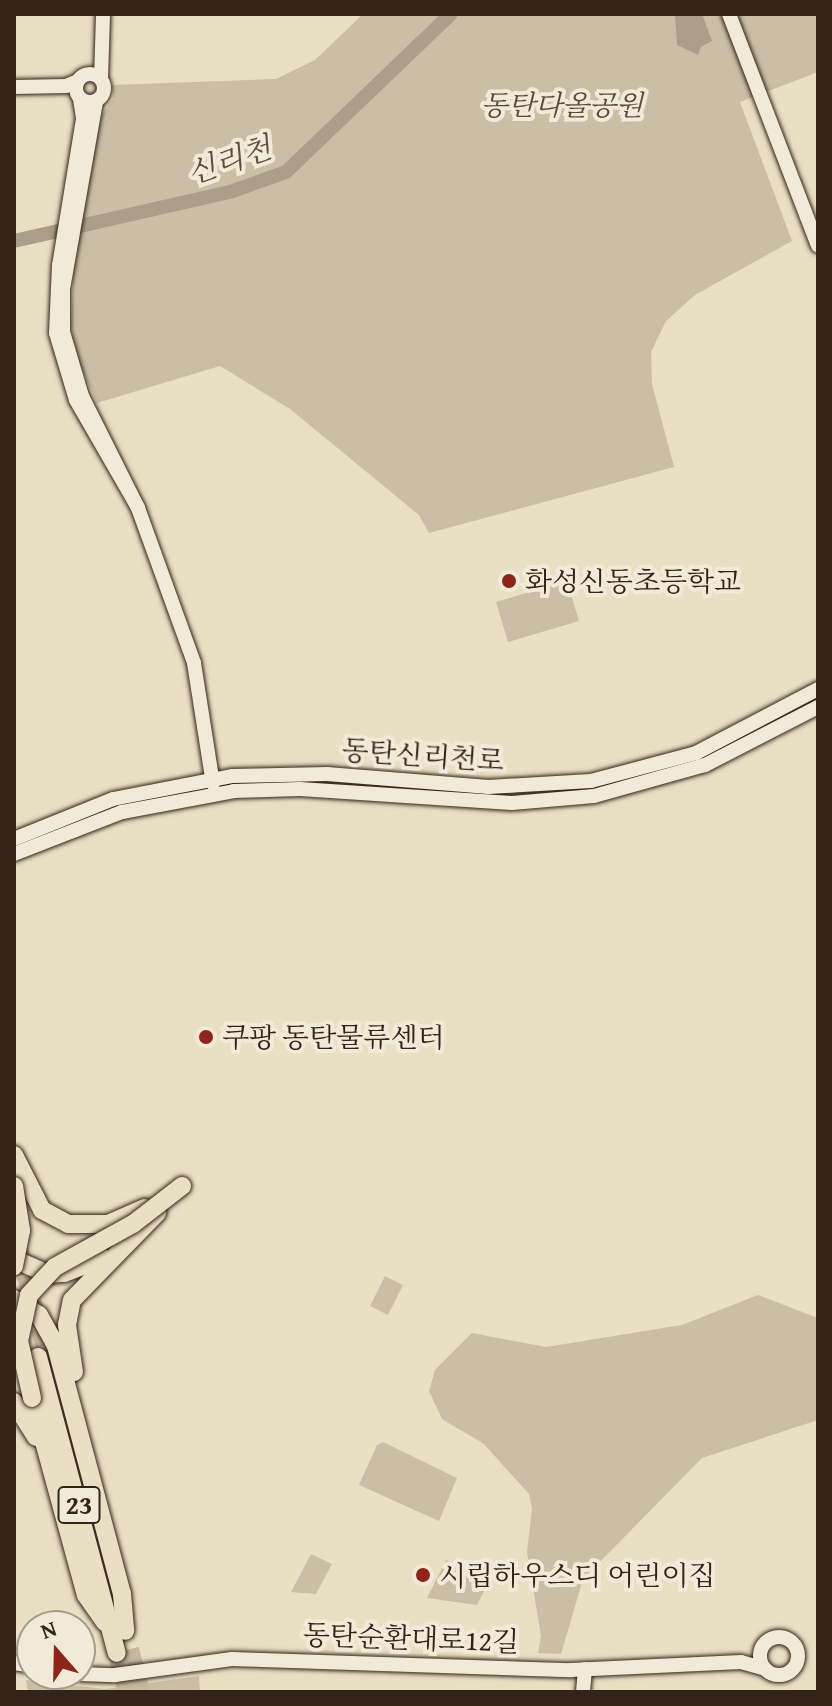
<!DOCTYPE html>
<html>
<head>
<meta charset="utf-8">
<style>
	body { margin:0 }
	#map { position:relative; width:832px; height:1706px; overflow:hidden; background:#e9dfc3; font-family:"Gentium Book Plus","Noto Serif KR",serif }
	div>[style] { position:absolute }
	.green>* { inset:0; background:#cabfa6 }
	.water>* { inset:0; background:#ab9f89 }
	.river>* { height:14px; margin:-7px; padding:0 7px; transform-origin:7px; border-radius:7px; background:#ab9f89 }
	.highway-tunnel>* { height:18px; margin-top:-9px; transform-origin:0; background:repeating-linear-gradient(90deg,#c5b9a1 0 18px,transparent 0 27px) }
	.roads { filter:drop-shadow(0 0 2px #342318) drop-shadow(0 0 2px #342318) }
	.secondary>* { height:14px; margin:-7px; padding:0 7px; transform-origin:7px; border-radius:7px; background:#f1ead8 }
	.secondary>.ring { margin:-7px; padding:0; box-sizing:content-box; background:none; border:14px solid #f1ead8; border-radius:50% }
	.highway>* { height:18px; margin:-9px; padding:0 9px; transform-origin:9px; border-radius:9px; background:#e9dfc3 }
	.bridges { filter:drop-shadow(0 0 2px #342318) drop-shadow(0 0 2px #342318) }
	.highway-bridge>* { height:18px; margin:-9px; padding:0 9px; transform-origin:9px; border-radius:9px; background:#e9dfc3 }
	.dots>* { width:22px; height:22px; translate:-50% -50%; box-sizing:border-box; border:4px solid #f1ead8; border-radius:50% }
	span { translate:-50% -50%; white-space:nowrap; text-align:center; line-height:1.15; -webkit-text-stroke:8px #f1ead8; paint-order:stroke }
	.shield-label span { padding:2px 6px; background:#f1ead8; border:2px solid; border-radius:6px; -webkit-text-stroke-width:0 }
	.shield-label { font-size:26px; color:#342318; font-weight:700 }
	.park-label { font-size:28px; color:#5a4a3c; font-style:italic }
	.poi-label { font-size:28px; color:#342318 }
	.left { translate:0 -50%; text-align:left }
	.street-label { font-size:28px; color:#342318 }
	.water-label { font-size:30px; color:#5e4e40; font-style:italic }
	.frame { position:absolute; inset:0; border:16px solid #342318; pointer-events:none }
	.north { position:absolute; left:16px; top:1610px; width:80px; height:80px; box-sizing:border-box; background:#f1ead8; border:2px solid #a59a8b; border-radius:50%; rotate:340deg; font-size:22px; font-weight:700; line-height:32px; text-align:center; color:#342318 }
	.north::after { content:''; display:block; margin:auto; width:28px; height:36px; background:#8f2418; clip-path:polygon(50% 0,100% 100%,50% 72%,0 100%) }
</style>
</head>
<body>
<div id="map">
	<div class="green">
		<i style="clip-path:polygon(363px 14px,818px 14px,818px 72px,740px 102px,792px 241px,695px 295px,666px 321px,651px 352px,652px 384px,674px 467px,429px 533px,419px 515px,290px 409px,220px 366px,97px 403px,78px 360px,71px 325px,74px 264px,98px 120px,113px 99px,112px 85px,276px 79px,315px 60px)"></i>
		<i style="clip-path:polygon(567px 581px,579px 621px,508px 642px,496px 602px)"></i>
		<i style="clip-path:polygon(385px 1276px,403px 1285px,388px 1315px,370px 1306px)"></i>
		<i style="clip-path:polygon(758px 1295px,818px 1318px,818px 1420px,702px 1458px,583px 1579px,561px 1654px,538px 1653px,541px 1636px,527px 1552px,532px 1509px,529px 1494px,484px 1444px,442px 1419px,429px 1391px,435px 1370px,472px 1333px,546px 1347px,682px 1325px)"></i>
		<i style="clip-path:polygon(383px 1442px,457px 1478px,439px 1521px,359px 1485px,377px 1445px)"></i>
		<i style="clip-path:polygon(311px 1554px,332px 1564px,316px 1594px,291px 1592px)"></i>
		<i style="clip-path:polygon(446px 1560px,489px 1581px,477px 1605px,427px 1598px)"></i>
		<i style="clip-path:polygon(199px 1676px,200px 1692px,28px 1692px,26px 1680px,105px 1689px)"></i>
	</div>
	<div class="water">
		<i style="clip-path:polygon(675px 14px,702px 14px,712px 41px,701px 47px,698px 55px,677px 45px)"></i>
	</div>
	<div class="river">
		<i style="left:14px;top:241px;width:221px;rotate:-12.8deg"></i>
		<i style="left:230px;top:192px;width:59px;rotate:-19.7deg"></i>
		<i style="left:286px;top:172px;width:228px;rotate:-43.8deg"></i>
	</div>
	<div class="highway-tunnel">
		<i style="left:19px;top:1250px;width:109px;rotate:75.1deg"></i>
		<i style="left:130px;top:1649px;width:44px;rotate:75.7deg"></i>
		<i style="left:117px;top:1653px;width:40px;rotate:75.6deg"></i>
	</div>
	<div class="roads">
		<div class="secondary">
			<i style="left:729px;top:14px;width:248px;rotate:69deg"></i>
			<i class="ring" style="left:76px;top:74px;width:14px;height:14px"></i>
			<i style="left:101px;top:79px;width:65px;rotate:-88.2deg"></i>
			<i style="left:14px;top:87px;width:52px;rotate:-1.1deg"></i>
			<i style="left:66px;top:86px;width:13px;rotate:-23deg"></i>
			<i style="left:80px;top:99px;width:20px;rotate:81deg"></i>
			<i style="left:83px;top:119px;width:148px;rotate:99.3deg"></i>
			<i style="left:59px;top:265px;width:68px;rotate:92.5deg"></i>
			<i style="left:56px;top:333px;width:70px;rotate:73.4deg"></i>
			<i style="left:76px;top:400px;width:125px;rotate:60.1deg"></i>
			<i style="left:138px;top:508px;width:125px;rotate:-116.6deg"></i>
			<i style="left:82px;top:396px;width:67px;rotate:-106.5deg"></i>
			<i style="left:63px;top:332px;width:43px;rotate:-90deg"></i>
			<i style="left:63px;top:289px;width:191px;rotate:-80deg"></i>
			<i style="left:138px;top:508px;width:165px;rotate:70.1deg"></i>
			<i style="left:194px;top:663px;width:122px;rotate:81.1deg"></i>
			<i style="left:14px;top:839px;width:107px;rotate:-22deg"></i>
			<i style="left:113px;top:799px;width:122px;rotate:-10.9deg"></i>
			<i style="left:233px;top:776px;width:94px;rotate:-1.2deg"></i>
			<i style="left:327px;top:774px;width:162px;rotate:4.6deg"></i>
			<i style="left:488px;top:787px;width:103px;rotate:-3.3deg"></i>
			<i style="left:591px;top:781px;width:109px;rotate:-14.9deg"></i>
			<i style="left:696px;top:753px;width:138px;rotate:-27.7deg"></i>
			<i style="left:14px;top:854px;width:116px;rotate:-21.3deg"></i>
			<i style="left:122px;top:812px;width:114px;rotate:-10.6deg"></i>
			<i style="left:234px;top:791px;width:66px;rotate:-1.7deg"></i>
			<i style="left:300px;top:789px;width:212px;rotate:3.8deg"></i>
			<i style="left:512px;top:803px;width:82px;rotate:-4.9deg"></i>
			<i style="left:594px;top:796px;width:115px;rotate:-15.6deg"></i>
			<i style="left:705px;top:765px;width:127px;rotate:-27.2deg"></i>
			<i class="ring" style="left:760px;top:1637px;width:24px;height:24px"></i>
			<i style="left:14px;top:1663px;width:18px;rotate:9deg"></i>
			<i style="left:80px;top:1674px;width:35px;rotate:2deg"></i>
			<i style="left:115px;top:1675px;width:118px;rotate:-7.8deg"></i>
			<i style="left:232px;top:1659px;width:339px;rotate:1.9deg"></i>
			<i style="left:571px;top:1670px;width:170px;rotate:-2.7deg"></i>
			<i style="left:741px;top:1662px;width:25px;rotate:16deg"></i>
			<i style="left:583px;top:1692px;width:23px;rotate:-85deg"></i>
		</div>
		<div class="highway">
			<i style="left:14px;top:1155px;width:62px;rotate:63deg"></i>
			<i style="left:42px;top:1210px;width:30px;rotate:28deg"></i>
			<i style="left:68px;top:1224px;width:40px"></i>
			<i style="left:108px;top:1224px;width:40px;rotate:-23.4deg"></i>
			<i style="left:14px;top:1259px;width:37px;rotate:24deg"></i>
			<i style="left:48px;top:1274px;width:16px;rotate:-4deg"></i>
			<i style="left:64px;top:1273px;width:42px;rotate:-21deg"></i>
			<i style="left:14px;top:1299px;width:30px;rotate:33deg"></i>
			<i style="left:39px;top:1315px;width:35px;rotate:61deg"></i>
			<i style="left:56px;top:1346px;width:257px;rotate:75.1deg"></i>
			<i style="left:122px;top:1594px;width:37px;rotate:85deg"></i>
			<i style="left:38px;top:1357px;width:306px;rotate:75.1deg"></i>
			<i style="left:74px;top:1372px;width:48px;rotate:-98.5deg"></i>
			<i style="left:67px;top:1325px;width:25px;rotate:-79deg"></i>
			<i style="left:72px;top:1300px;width:122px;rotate:-45.7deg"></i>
			<i style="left:32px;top:1398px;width:204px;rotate:74.7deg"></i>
			<i style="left:86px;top:1595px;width:33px;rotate:55deg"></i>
			<i style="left:14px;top:1402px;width:41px;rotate:57.8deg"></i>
		</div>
	</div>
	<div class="bridges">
		<div class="highway-bridge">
			<i style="left:14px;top:1186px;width:45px;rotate:81deg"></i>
			<i style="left:21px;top:1230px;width:37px;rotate:101deg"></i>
			<i style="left:32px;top:1398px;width:58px;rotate:-102.8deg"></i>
			<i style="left:19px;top:1341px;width:47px;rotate:-77.7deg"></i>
			<i style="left:29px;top:1295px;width:38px;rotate:-47deg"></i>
			<i style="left:55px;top:1267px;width:89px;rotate:-28.9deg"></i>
			<i style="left:133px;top:1224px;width:62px;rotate:-37.8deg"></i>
		</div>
	</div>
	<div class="dots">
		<i style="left:509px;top:581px;background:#8f2418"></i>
		<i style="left:206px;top:1037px;background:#8f2418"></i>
		<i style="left:423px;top:1575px;background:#8f2418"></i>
	</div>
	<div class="shield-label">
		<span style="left:79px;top:1505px">23</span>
	</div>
	<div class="park-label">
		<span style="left:562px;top:105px">동탄다올공원</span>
	</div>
	<div class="poi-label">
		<span class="left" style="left:525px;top:581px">화성신동초등학교</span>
		<span class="left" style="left:222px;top:1037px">쿠팡 동탄물류센터</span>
		<span class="left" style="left:439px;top:1575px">시립하우스디 어린이집</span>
	</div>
	<div class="street-label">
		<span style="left:423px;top:755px;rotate:4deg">동탄신리천로</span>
		<span style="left:411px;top:1638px;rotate:2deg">동탄순환대로12길</span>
	</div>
	<div class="water-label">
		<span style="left:229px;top:160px;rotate:-19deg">신리천</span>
	</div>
	<div class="frame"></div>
	<div class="north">N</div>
</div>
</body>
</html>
